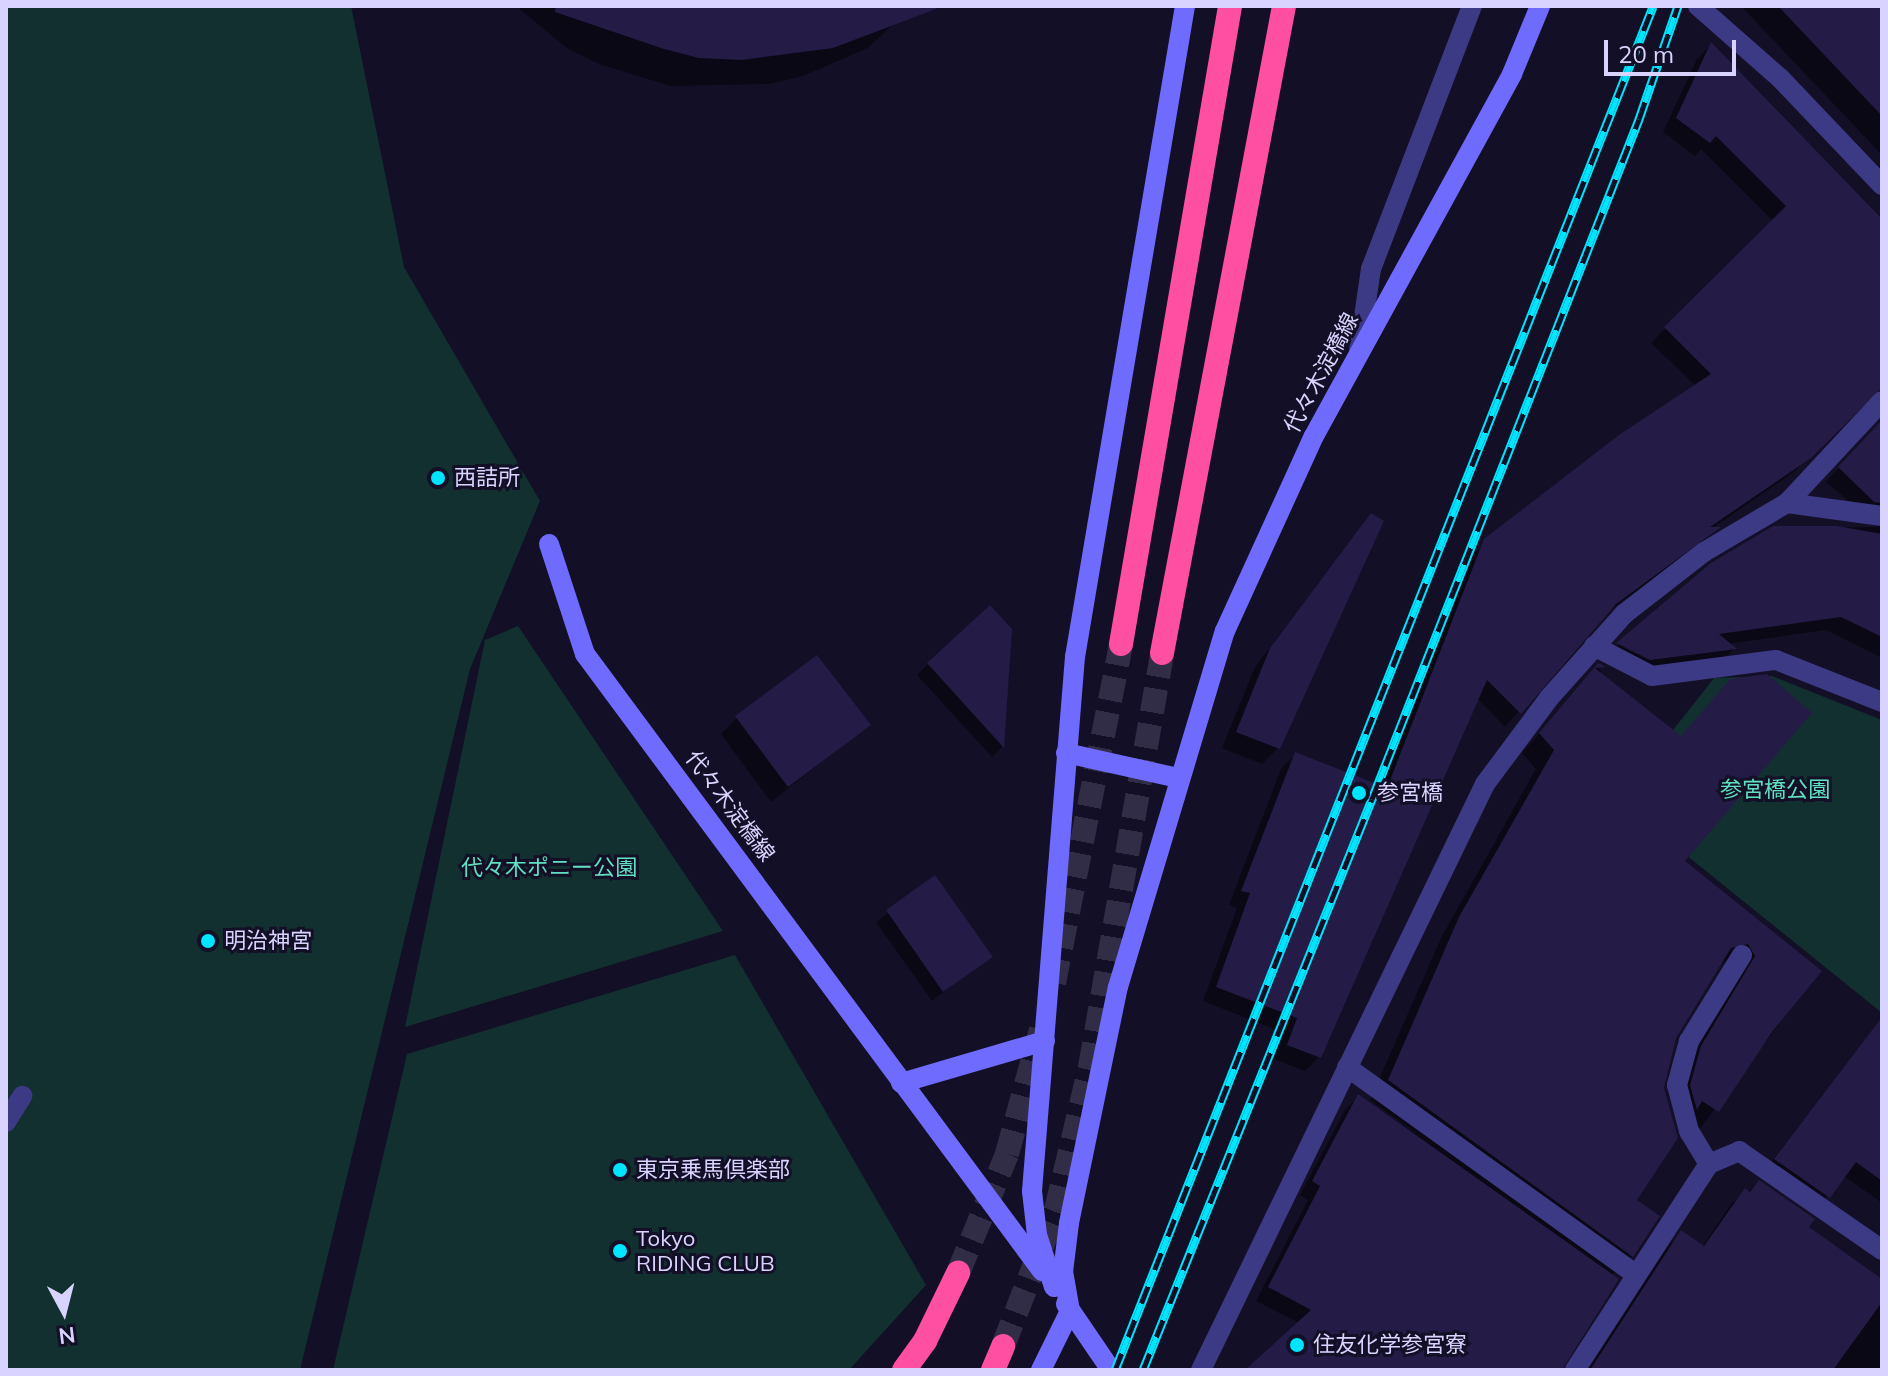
<!DOCTYPE html>
<html>
<head>
<meta charset="utf-8">
<style>
	body { margin:0 }
	#map { position:relative; width:1888px; height:1376px; overflow:hidden; background:#130f26; font-family:Mulish,"Noto Sans JP",sans-serif }
	div>[style] { position:absolute }
	.green>* { inset:0; background:#12302f }
	.shadow>* { inset:0; background:#0007 }
	.building>* { inset:0; background:#241b47 }
	.highway-tunnel>* { height:24px; margin-top:-12px; transform-origin:0; background:repeating-linear-gradient(90deg,#312d47 0 24px,transparent 0 36px) }
	.lane>* { height:20px; margin:-10px; padding:0 10px; transform-origin:10px; border-radius:10px; background:#3d3a85 }
	.street>* { height:20px; margin:-10px; padding:0 10px; transform-origin:10px; border-radius:10px; background:#3d3a85 }
	.secondary>* { height:20px; margin:-10px; padding:0 10px; transform-origin:10px; border-radius:10px; background:#6f6bff }
	.highway>* { height:24px; margin:-12px; padding:0 12px; transform-origin:12px; border-radius:12px; background:#ff4fa3 }
	.rail>* { height:9px; margin-top:-4.5px; transform-origin:0; background:repeating-linear-gradient(90deg,#130f26 0 18px,#00e5ff 0 36px); box-sizing:border-box; border-block:2px solid #00e5ff }
	.dots>* { width:22px; height:22px; translate:-50% -50%; box-sizing:border-box; border:4px solid #130f26; border-radius:50% }
	span { translate:-50% -50%; white-space:nowrap; text-align:center; line-height:1.15; -webkit-text-stroke:6px #130f26; paint-order:stroke }
	.street-label { font-size:22px; color:#d9d4ff }
	.poi-label { font-size:22px; color:#d9d4ff }
	.left { translate:0 -50%; text-align:left }
	.park-label { font-size:22px; color:#5fe0c0 }
	.frame { position:absolute; inset:0; border:8px solid #d9d4ff; pointer-events:none }
	.north { position:absolute; left:24px; top:1272px; width:80px; height:80px; -webkit-text-stroke:6px #130f26; paint-order:stroke; rotate:173deg; font-size:22px; font-weight:700; line-height:32px; text-align:center; color:#d9d4ff }
	.north::after { content:''; display:block; margin:auto; width:28px; height:36px; background:#d9d4ff; clip-path:polygon(50% 0,100% 100%,50% 72%,0 100%) }
	.scale { position:absolute; left:1604px; top:40px; width:132px; height:36px; box-sizing:border-box; border:4px solid #d9d4ff; border-top:0; padding-left:10px; font-size:24px; line-height:28px; white-space:nowrap; color:#d9d4ff; -webkit-text-stroke:6px #130f26; paint-order:stroke }
</style>
</head>
<body>
<div id="map">
	<div class="green">
		<i style="clip-path:polygon(6px 6px,351px 6px,404px 267px,540px 501px,470px 669px,300px 1370px,6px 1370px)"></i>
		<i style="clip-path:polygon(518px 626px,723px 931px,405px 1027px,485px 640px)"></i>
		<i style="clip-path:polygon(1772px 676px,1882px 720px,1882px 1013px,1618px 800px,1714px 678px)"></i>
		<i style="clip-path:polygon(735px 955px,926px 1285px,849px 1370px,333px 1370px,407px 1054px)"></i>
	</div>
	<div class="shadow">
		<i style="clip-path:polygon(516px 6px,913px 6px,868px 48px,803px 76px,769px 84px,670px 86px,599px 64px,568px 49px)"></i>
		<i style="clip-path:polygon(1741px 6px,1882px 6px,1882px 155px)"></i>
		<i style="clip-path:polygon(1711px 45px,1882px 221px,1882px 658px,1826px 630px,1728px 644px,1734px 649px,1720px 662px,1635px 674px,1604px 658px,1712px 564px,1773px 528px,1879px 527px,1826px 482px,1881px 421px,1878px 406px,1863px 402px,1794px 472px,1711px 529px,1716px 529px,1704px 541px,1605px 614px,1505px 727px,1477px 698px,1319px 1057px,1305px 1071px,1274px 1059px,1284px 1033px,1203px 1001px,1237px 908px,1229px 905px,1281px 769px,1295px 755px,1380px 787px,1470px 556px,1696px 386px,1651px 343px,1773px 221px,1701px 149px,1695px 156px,1663px 132px,1697px 59px)"></i>
		<i style="clip-path:polygon(1371px 516px,1278px 748px,1262px 764px,1222px 748px,1255px 667px)"></i>
		<i style="clip-path:polygon(1010px 629px,1002px 747px,992px 757px,917px 675px,928px 664px)"></i>
		<i style="clip-path:polygon(1598px 665px,1682px 862px,1819px 971px,1699px 1130px,1672px 1105px,1729px 962px,1719px 964px,1675px 1037px,1635px 1201px,1632px 1256px,1611px 1276px,1562px 1370px,1248px 1370px,1299px 1323px,1256px 1301px,1308px 1200px,1300px 1195px,1345px 1110px,1358px 1097px,1426px 1140px,1370px 1100px,1441px 938px,1536px 769px,1522px 753px)"></i>
		<i style="clip-path:polygon(737px 718px,868px 725px,771px 802px,721px 734px)"></i>
		<i style="clip-path:polygon(935px 878px,990px 957px,932px 1001px,876px 922px)"></i>
		<i style="clip-path:polygon(1878px 1024px,1882px 1203px,1844px 1176px,1815px 1210px,1762px 1174px)"></i>
		<i style="clip-path:polygon(1759px 1183px,1807px 1228px,1882px 1282px,1882px 1370px,1588px 1370px,1668px 1246px,1682px 1233px,1702px 1247px,1731px 1204px)"></i>
	</div>
	<div class="building">
		<i style="clip-path:polygon(556px 6px,936px 6px,936px 9px,833px 48px,742px 60px,699px 58px,664px 49px,555px 12px)"></i>
		<i style="clip-path:polygon(1778px 6px,1882px 6px,1882px 116px)"></i>
		<i style="clip-path:polygon(1711px 42px,1882px 219px,1882px 388px,1811px 458px,1710px 527px,1721px 527px,1616px 604px,1521px 714px,1487px 680px,1321px 1058px,1287px 1045px,1297px 1018px,1216px 987px,1250px 893px,1241px 891px,1295px 752px,1387px 788px,1484px 539px,1619px 435px,1711px 374px,1664px 327px,1786px 206px,1716px 136px,1710px 143px,1676px 118px)"></i>
		<i style="clip-path:polygon(1882px 420px,1882px 503px,1874px 502px,1838px 467px)"></i>
		<i style="clip-path:polygon(1371px 513px,1384px 521px,1280px 749px,1236px 732px,1270px 648px)"></i>
		<i style="clip-path:polygon(1773px 526px,1837px 526px,1882px 534px,1882px 637px,1841px 617px,1719px 634px,1737px 649px,1650px 660px,1616px 643px,1711px 563px)"></i>
		<i style="clip-path:polygon(990px 605px,1012px 629px,1004px 748px,927px 663px)"></i>
		<i style="clip-path:polygon(817px 655px,871px 725px,788px 787px,735px 716px)"></i>
		<i style="clip-path:polygon(1598px 663px,1606px 667px,1595px 668px,1681px 736px,1730px 679px,1767px 674px,1812px 713px,1685px 861px,1822px 971px,1772px 1032px,1719px 1112px,1702px 1101px,1697px 1110px,1690px 1085px,1701px 1046px,1755px 956px,1748px 944px,1731px 948px,1676px 1038px,1664px 1088px,1678px 1138px,1637px 1200px,1660px 1216px,1633px 1257px,1388px 1080px,1459px 917px,1554px 750px,1539px 733px)"></i>
		<i style="clip-path:polygon(935px 875px,993px 957px,943px 992px,886px 910px)"></i>
		<i style="clip-path:polygon(1882px 1017px,1882px 1181px,1856px 1162px,1830px 1198px,1774px 1159px)"></i>
		<i style="clip-path:polygon(1358px 1094px,1619px 1279px,1562px 1370px,1245px 1370px,1311px 1310px,1268px 1287px,1320px 1186px,1312px 1181px)"></i>
		<i style="clip-path:polygon(1759px 1180px,1815px 1219px,1809px 1227px,1882px 1279px,1882px 1302px,1833px 1370px,1590px 1370px,1681px 1230px,1704px 1246px,1745px 1188px,1750px 1192px)"></i>
	</div>
	<div class="highway-tunnel">
		<i style="left:1054px;top:983px;width:346px;rotate:-78.8deg"></i>
		<i style="left:958px;top:1273px;width:129px;rotate:-67.6deg"></i>
		<i style="left:1007px;top:1154px;width:129px;rotate:-74.7deg"></i>
		<i style="left:1003px;top:1346px;width:146px;rotate:-68.7deg"></i>
		<i style="left:1056px;top:1210px;width:147px;rotate:-76.6deg"></i>
		<i style="left:1090px;top:1067px;width:420px;rotate:-80.1deg"></i>
	</div>
	<div class="lane">
		<i style="left:1359px;top:350px;width:82px;rotate:-81.6deg"></i>
		<i style="left:1371px;top:269px;width:282px;rotate:-69deg"></i>
		<i style="left:1594px;top:646px;width:65px;rotate:27.3deg"></i>
		<i style="left:1652px;top:676px;width:125px;rotate:-7.4deg"></i>
		<i style="left:1776px;top:660px;width:114px;rotate:21.6deg"></i>
		<i style="left:1742px;top:955px;width:101px;rotate:121.6deg"></i>
		<i style="left:1689px;top:1041px;width:46px;rotate:105.3deg"></i>
		<i style="left:1677px;top:1085px;width:48px;rotate:75.4deg"></i>
		<i style="left:1689px;top:1131px;width:39px;rotate:59deg"></i>
		<i style="left:1709px;top:1164px;width:33px;rotate:-23deg"></i>
		<i style="left:1739px;top:1151px;width:174px;rotate:34.7deg"></i>
		<i style="left:1347px;top:1067px;width:356px;rotate:35.7deg"></i>
		<i style="left:6px;top:1122px;width:31px;rotate:-58deg"></i>
	</div>
	<div class="street">
		<i style="left:1698px;top:6px;width:109px;rotate:41.3deg"></i>
		<i style="left:1780px;top:78px;width:148px;rotate:46.4deg"></i>
		<i style="left:1787px;top:503px;width:96px;rotate:7.8deg"></i>
		<i style="left:1201px;top:1370px;width:651px;rotate:-64.14deg"></i>
		<i style="left:1485px;top:784px;width:107px;rotate:-53.3deg"></i>
		<i style="left:1549px;top:698px;width:113px;rotate:-48.2deg"></i>
		<i style="left:1624px;top:614px;width:101px;rotate:-37.8deg"></i>
		<i style="left:1704px;top:552px;width:96px;rotate:-30.6deg"></i>
		<i style="left:1787px;top:503px;width:139px;rotate:-47deg"></i>
		<i style="left:1575px;top:1370px;width:246px;rotate:-57deg"></i>
	</div>
	<div class="secondary">
		<i style="left:549px;top:544px;width:116px;rotate:71.9deg"></i>
		<i style="left:585px;top:654px;width:768px;rotate:53.47deg"></i>
		<i style="left:1066px;top:753px;width:115px;rotate:12.6deg"></i>
		<i style="left:901px;top:1083px;width:150px;rotate:-16.3deg"></i>
		<i style="left:1054px;top:1287px;width:55px;rotate:-108.1deg"></i>
		<i style="left:1037px;top:1235px;width:44px;rotate:-96.5deg"></i>
		<i style="left:1032px;top:1191px;width:536px;rotate:-85.4deg"></i>
		<i style="left:1075px;top:657px;width:660px;rotate:-80.41deg"></i>
		<i style="left:1066px;top:1304px;width:80px;rotate:55.7deg"></i>
		<i style="left:1041px;top:1370px;width:66px;rotate:-63.8deg"></i>
		<i style="left:1070px;top:1311px;width:40px;rotate:-100deg"></i>
		<i style="left:1063px;top:1272px;width:49px;rotate:-83deg"></i>
		<i style="left:1069px;top:1223px;width:241px;rotate:-78.3deg"></i>
		<i style="left:1118px;top:987px;width:372px;rotate:-73.3deg"></i>
		<i style="left:1225px;top:631px;width:214px;rotate:-65.5deg"></i>
		<i style="left:1314px;top:436px;width:413px;rotate:-61.3deg"></i>
		<i style="left:1512px;top:74px;width:74px;rotate:-67.6deg"></i>
	</div>
	<div class="highway">
		<i style="left:1121px;top:644px;width:647px;rotate:-80.3deg"></i>
		<i style="left:1162px;top:653px;width:658px;rotate:-79.32deg"></i>
		<i style="left:904px;top:1370px;width:36px;rotate:-54deg"></i>
		<i style="left:925px;top:1341px;width:76px;rotate:-64.1deg"></i>
		<i style="left:993px;top:1370px;width:26px;rotate:-67deg"></i>
	</div>
	<div class="rail">
		<i style="left:1115px;top:1370px;width:1466px;rotate:-68.47deg"></i>
		<i style="left:1143px;top:1370px;width:615px;rotate:-68.15deg"></i>
		<i style="left:1372px;top:799px;width:731px;rotate:-68.56deg"></i>
		<i style="left:1639px;top:119px;width:120px;rotate:-71deg"></i>
	</div>
	<div class="dots">
		<i style="left:438px;top:478px;background:#00e5ff"></i>
		<i style="left:1359px;top:793px;background:#00e5ff"></i>
		<i style="left:208px;top:941px;background:#00e5ff"></i>
		<i style="left:620px;top:1170px;background:#00e5ff"></i>
		<i style="left:620px;top:1251px;background:#00e5ff"></i>
		<i style="left:1297px;top:1345px;background:#00e5ff"></i>
	</div>
	<div class="street-label">
		<span style="left:1321px;top:373px;rotate:-62deg">代々木淀橋線</span>
		<span style="left:730px;top:806px;rotate:53deg">代々木淀橋線</span>
	</div>
	<div class="poi-label">
		<span class="left" style="left:454px;top:478px">西詰所</span>
		<span class="left" style="left:1377px;top:793px">参宮橋</span>
		<span class="left" style="left:224px;top:941px">明治神宮</span>
		<span class="left" style="left:636px;top:1170px">東京乗馬倶楽部</span>
		<span class="left" style="left:636px;top:1251px">Tokyo<br>RIDING CLUB</span>
		<span class="left" style="left:1313px;top:1345px">住友化学参宮寮</span>
	</div>
	<div class="park-label">
		<span style="left:1775px;top:790px">参宮橋公園</span>
		<span style="left:549px;top:868px">代々木ポニー公園</span>
	</div>
	<div class="frame"></div>
	<div class="north">N</div>
	<div class="scale">20 m</div>
</div>
</body>
</html>
